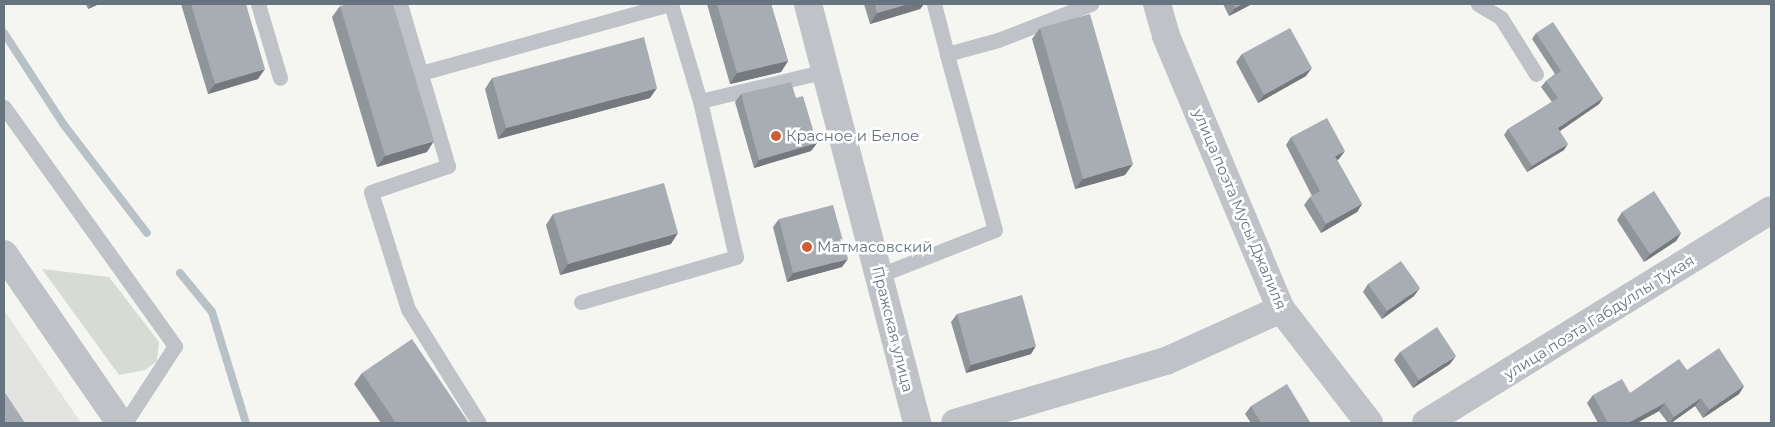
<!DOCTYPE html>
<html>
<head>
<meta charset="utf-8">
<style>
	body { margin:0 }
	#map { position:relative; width:1775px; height:427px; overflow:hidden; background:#f5f5f2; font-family:Montserrat,sans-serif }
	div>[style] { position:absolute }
	.built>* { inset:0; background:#e3e4e2 }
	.green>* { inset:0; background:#d6dbd4 }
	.stream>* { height:8px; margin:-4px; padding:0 4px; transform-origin:4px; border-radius:4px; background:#b8c1c5 }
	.service>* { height:15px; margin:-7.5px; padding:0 7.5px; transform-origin:7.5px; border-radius:7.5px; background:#bfc2c6 }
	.minor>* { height:28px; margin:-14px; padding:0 14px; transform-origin:14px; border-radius:14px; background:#bfc2c6 }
	.wall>* { inset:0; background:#909599 }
	.shaded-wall>* { inset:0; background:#75797d }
	.building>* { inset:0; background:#a7adb2 }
	.dots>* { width:14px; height:14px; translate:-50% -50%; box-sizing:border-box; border:2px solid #fff; border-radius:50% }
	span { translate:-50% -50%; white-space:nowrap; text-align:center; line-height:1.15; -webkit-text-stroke:5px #fff; paint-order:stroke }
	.poi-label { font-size:15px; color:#677480 }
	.left { translate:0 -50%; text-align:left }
	.street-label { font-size:15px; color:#677480 }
	.frame { position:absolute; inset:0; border:5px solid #677480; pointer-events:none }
</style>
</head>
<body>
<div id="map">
	<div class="built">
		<i style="clip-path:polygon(4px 310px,81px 423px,4px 423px)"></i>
	</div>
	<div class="green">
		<i style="clip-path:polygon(42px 269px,109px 277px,159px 342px,157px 361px,145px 370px,119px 375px)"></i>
	</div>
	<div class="stream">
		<i style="left:4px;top:33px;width:110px;rotate:56.9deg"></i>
		<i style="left:64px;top:125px;width:136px;rotate:52.5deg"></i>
		<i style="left:180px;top:273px;width:50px;rotate:50.6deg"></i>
		<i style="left:212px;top:312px;width:116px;rotate:73deg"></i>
	</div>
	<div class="service">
		<i style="left:258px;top:4px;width:77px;rotate:73.4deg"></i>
		<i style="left:400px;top:4px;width:169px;rotate:73.5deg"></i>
		<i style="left:448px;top:166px;width:81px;rotate:161.3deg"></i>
		<i style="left:371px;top:192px;width:123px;rotate:72.5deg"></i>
		<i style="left:408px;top:309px;width:134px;rotate:58.1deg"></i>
		<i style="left:671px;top:4px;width:101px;rotate:73.4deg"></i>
		<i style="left:934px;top:4px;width:52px;rotate:75.4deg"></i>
		<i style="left:947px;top:54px;width:53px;rotate:-15.4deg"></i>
		<i style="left:998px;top:40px;width:100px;rotate:-21.2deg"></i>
		<i style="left:1478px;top:4px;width:27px;rotate:31deg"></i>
		<i style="left:1501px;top:18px;width:66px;rotate:58deg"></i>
		<i style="left:421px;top:73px;width:258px;rotate:-15.5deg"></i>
		<i style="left:4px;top:107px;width:294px;rotate:54.4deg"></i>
		<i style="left:175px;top:346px;width:92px;rotate:123deg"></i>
		<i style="left:880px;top:275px;width:123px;rotate:-21.4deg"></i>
		<i style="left:995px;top:230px;width:182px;rotate:-105.3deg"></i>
		<i style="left:581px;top:302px;width:161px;rotate:-16.2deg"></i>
		<i style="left:736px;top:257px;width:160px;rotate:-103deg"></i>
		<i style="left:700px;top:101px;width:130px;rotate:-13.4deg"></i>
	</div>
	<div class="minor">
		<i style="left:808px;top:4px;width:433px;rotate:75.4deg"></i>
		<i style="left:1157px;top:4px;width:33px;rotate:74deg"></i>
		<i style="left:1166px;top:36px;width:296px;rotate:67.2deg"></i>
		<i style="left:1281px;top:309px;width:144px;rotate:52.3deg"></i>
		<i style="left:4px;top:254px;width:205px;rotate:55.5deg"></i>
		<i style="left:955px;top:423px;width:220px;rotate:-16.4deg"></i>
		<i style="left:1166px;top:361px;width:126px;rotate:-24.3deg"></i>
		<i style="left:1426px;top:423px;width:405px;rotate:-31.7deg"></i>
	</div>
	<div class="wall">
		<i style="clip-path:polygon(86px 4px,99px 4px,88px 9px)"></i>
		<i style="clip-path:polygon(181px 4px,246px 4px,258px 79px,208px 94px)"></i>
		<i style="clip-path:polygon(707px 4px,771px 4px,788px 61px,781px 72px,730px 84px)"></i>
		<i style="clip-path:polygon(864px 4px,924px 4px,920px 9px,870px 24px)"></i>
		<i style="clip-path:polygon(1223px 4px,1252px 4px,1229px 16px)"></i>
		<i style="clip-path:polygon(340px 6px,427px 152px,377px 167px,332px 17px)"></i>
		<i style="clip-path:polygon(1040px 28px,1125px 175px,1075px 189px,1032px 39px)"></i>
		<i style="clip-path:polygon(1536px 33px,1603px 98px,1599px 104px,1560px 131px,1564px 150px,1527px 172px,1504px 135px,1508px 129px,1552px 102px,1541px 87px,1546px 81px,1555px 74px,1532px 39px)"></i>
		<i style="clip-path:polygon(1242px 54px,1306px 76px,1258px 103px,1236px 62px)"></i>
		<i style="clip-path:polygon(492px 78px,650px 98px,498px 139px,485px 89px)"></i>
		<i style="clip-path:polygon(741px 94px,796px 98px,817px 143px,811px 151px,754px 168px,735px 102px)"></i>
		<i style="clip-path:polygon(1291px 137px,1339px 159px,1337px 160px,1362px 204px,1357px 212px,1321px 233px,1304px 205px,1310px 197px,1312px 196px,1286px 145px)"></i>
		<i style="clip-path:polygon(1622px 212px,1681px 233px,1676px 241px,1644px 262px,1617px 220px)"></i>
		<i style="clip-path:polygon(553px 214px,671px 244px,560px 275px,546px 225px)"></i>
		<i style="clip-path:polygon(779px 219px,842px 267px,787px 282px,773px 227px)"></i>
		<i style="clip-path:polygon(1368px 284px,1414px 296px,1382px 319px,1363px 292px)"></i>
		<i style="clip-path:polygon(957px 314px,1031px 354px,966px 373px,951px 322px)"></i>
		<i style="clip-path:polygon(1400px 352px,1450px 364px,1413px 388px,1394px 360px)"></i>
		<i style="clip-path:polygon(1687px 370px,1744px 386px,1739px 394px,1703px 418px,1695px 406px,1671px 423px,1668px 423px,1659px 411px,1637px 423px,1598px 423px,1587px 403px,1593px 395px,1630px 393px)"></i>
		<i style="clip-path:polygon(362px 373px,469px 423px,381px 423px,354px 384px)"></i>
		<i style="clip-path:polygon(1251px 406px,1309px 423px,1251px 423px,1245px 414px)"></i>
	</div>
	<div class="shaded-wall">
		<i style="clip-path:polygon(92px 4px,99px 4px,88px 9px)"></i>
		<i style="clip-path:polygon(909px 4px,924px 4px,920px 9px,870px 24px,877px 13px)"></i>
		<i style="clip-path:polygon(1243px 4px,1252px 4px,1229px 16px,1235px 8px)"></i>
		<i style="clip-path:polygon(788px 61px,781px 72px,730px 84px,737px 73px)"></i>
		<i style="clip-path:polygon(1312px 68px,1306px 76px,1258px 103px,1264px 95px)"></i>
		<i style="clip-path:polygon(265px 69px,258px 79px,208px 94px,215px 84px)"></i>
		<i style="clip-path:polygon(657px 88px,650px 98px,498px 139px,506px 128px)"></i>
		<i style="clip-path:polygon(1603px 98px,1599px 104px,1554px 135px,1558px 128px)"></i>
		<i style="clip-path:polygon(434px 141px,427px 152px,377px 167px,385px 156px)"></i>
		<i style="clip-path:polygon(817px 143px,811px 151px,754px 168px,759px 160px)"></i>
		<i style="clip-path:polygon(1568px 144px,1564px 150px,1527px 172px,1532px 166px)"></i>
		<i style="clip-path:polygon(1345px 151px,1339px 159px,1329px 164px,1335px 156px)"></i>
		<i style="clip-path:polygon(1133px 164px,1125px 175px,1075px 189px,1083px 179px)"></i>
		<i style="clip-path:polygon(1362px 204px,1357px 212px,1321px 233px,1326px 224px)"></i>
		<i style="clip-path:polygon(678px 233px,671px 244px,560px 275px,568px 264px)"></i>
		<i style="clip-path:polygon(1681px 233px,1676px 241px,1644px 262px,1650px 254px)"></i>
		<i style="clip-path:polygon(848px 259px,842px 267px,787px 282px,793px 273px)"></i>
		<i style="clip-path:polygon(1420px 288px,1414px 296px,1382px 319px,1387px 311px)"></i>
		<i style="clip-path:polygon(1036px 346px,1031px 354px,966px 373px,971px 365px)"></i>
		<i style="clip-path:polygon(1456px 356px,1450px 364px,1413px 388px,1419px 380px)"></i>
		<i style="clip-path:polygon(1744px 386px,1739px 394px,1703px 418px,1709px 410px)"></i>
		<i style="clip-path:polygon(1701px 398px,1695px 406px,1671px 423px,1670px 423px,1674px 417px)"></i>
		<i style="clip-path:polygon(1665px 403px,1659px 411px,1637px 423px,1628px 423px)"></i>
	</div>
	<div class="building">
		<i style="clip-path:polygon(191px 4px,246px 4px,265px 69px,215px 84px)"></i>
		<i style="clip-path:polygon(348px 4px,393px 4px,434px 141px,385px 156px,340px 6px)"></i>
		<i style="clip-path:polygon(717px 4px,771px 4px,788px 61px,737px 73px)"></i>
		<i style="clip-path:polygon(875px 4px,909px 4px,877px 13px)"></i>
		<i style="clip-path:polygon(1233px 4px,1243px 4px,1235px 8px)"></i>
		<i style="clip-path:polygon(1090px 14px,1133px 164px,1083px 179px,1040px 28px)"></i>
		<i style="clip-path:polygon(1553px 22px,1603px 98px,1558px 128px,1568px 144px,1532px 166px,1508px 129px,1558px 98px,1546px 81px,1561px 71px,1536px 33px)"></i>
		<i style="clip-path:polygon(1290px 28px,1312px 68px,1264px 95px,1242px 54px)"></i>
		<i style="clip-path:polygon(644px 37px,657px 88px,506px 128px,492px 78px)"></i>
		<i style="clip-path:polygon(791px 82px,796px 98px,803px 96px,817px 143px,759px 160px,741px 94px)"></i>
		<i style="clip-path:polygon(1327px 118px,1345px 151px,1335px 156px,1362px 204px,1326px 224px,1310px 197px,1320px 191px,1291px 137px)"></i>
		<i style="clip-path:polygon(664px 183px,678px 233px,568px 264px,553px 214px)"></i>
		<i style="clip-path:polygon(1654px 191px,1681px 233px,1650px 254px,1622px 212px)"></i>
		<i style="clip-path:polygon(833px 205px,848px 259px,793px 273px,779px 219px)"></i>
		<i style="clip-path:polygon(1401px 261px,1420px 288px,1387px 311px,1368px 284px)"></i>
		<i style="clip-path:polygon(1022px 295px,1036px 346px,971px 365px,957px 314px)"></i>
		<i style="clip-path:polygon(1437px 327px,1456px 356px,1419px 380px,1400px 352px)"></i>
		<i style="clip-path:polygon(412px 339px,469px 423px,396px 423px,362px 373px)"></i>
		<i style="clip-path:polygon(1719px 348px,1744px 386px,1709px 410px,1701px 398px,1674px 417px,1665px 403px,1628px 423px,1608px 423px,1593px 395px,1622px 379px,1630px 393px,1679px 359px,1687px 370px)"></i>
		<i style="clip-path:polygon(1287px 384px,1310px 422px,1308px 423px,1261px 423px,1251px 406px)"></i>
		<i style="clip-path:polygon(4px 391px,25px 423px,4px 423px)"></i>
	</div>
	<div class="dots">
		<i style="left:776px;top:136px;background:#cf5e38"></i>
		<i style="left:807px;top:247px;background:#cf5e38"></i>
	</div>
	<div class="poi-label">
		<span class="left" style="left:786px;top:136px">Красное и Белое</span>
		<span class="left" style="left:817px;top:247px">Матмасовский</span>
	</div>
	<div class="street-label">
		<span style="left:1240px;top:209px;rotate:67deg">улица поэта Мусы Джалиля</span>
		<span style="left:1599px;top:317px;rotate:-32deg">улица поэта Габдуллы Тукая</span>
		<span style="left:893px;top:329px;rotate:76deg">Пражская улица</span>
	</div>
	<div class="frame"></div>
</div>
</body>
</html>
